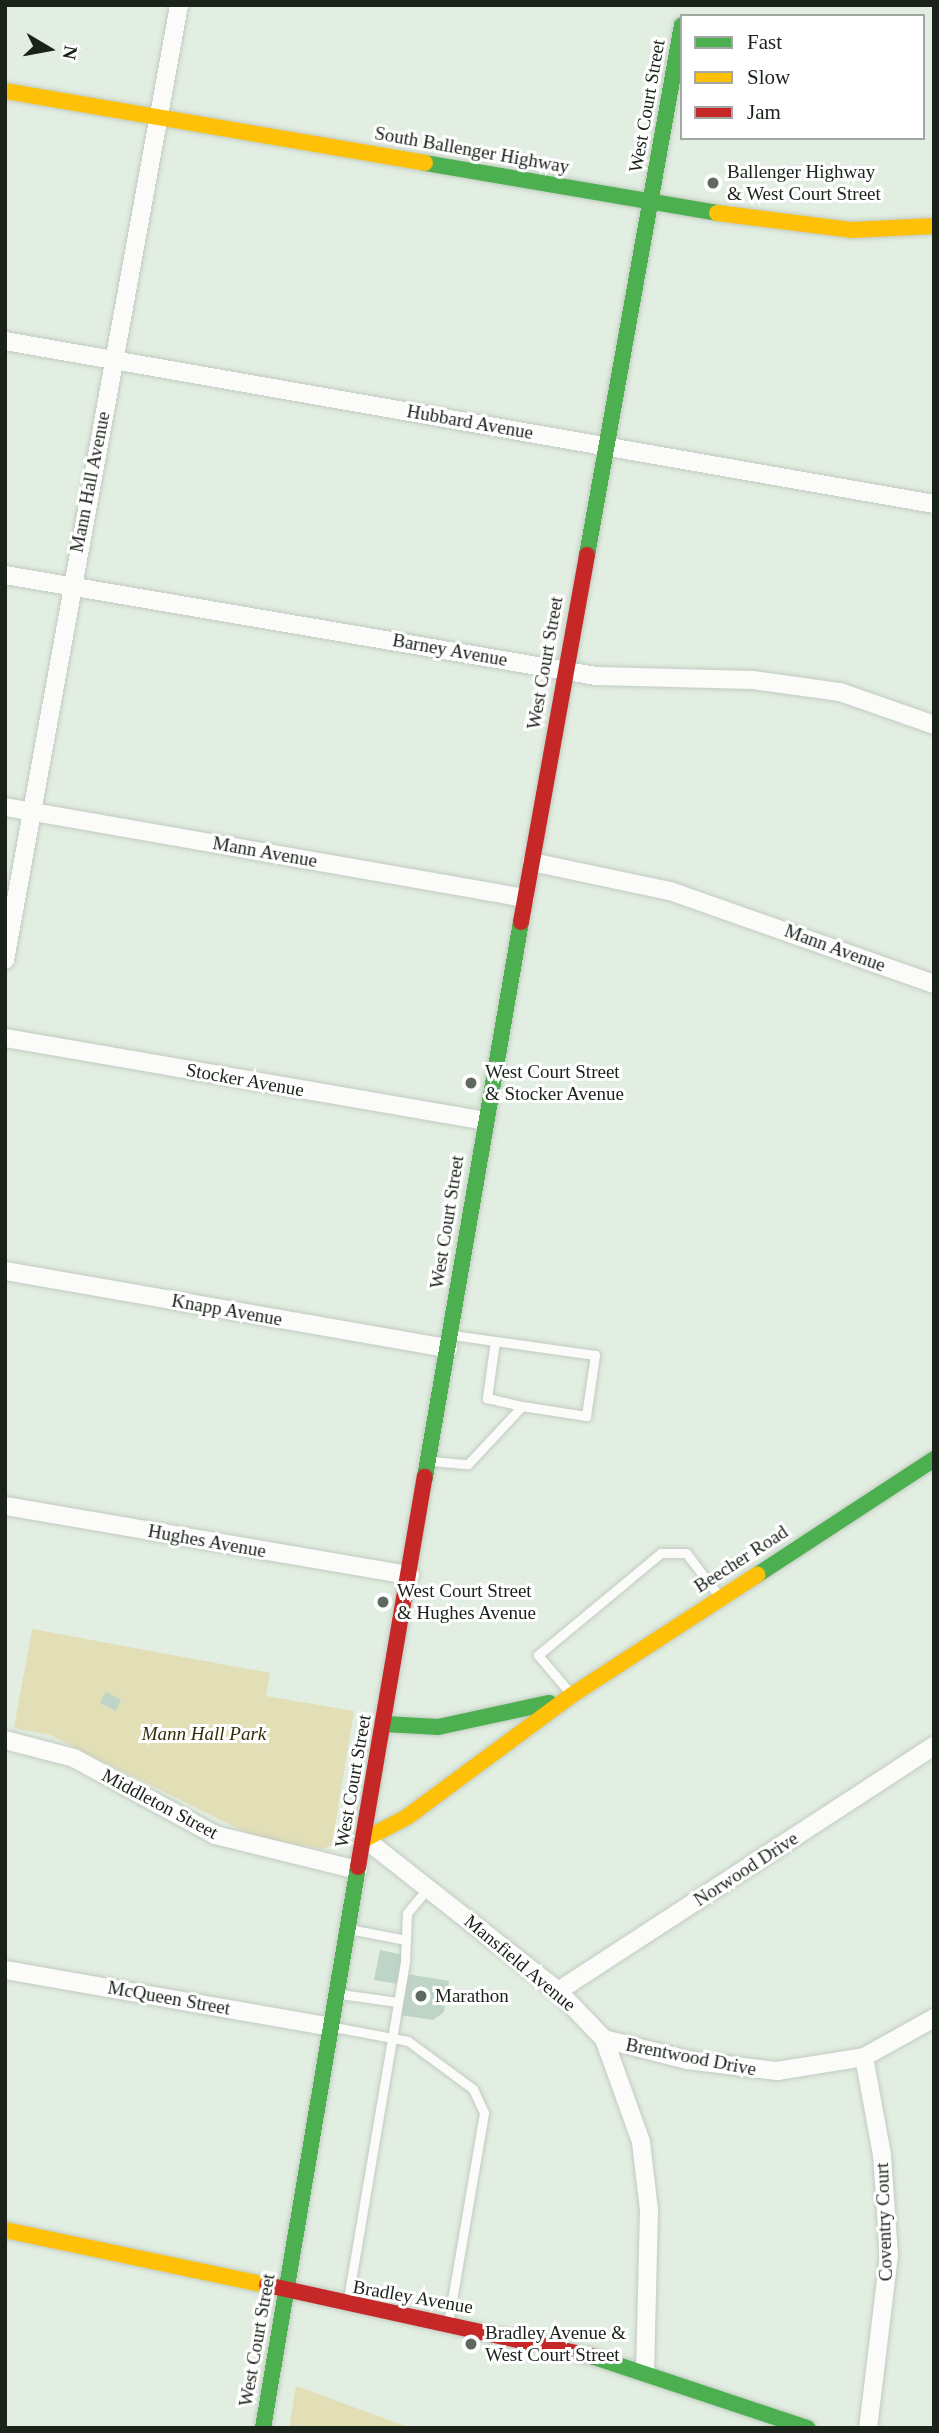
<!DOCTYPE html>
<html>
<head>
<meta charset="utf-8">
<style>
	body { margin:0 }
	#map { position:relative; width:939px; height:2433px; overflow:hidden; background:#e2eee1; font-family:"Times New Roman",serif }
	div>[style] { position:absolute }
	.green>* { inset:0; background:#e2deb6 }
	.building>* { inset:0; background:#bed4c7 }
	.roads { filter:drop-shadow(0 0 2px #c2cbc1) drop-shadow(0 0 2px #c2cbc1) }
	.lane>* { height:9px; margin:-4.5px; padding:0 4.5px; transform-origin:4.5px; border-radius:4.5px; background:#fbfcfa }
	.street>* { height:18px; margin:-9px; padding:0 9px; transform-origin:9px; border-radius:9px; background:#fbfcfa }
	.fast>* { height:16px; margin:-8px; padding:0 8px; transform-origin:8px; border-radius:8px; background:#4caf50 }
	.slow>* { height:16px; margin:-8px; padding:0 8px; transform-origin:8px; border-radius:8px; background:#ffc107 }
	.jam>* { height:16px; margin:-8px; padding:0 8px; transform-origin:8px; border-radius:8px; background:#c62828 }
	.dots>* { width:19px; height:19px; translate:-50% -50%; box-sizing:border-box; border:4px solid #fff; border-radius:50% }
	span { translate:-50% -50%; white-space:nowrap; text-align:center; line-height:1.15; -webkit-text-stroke:6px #fff; paint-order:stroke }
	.street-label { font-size:19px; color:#1a2219 }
	.poi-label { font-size:19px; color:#1a2219 }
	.left { translate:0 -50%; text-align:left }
	.park-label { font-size:19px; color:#352c08; font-style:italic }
	.frame { position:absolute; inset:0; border:7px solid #1a2219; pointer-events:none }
	.legend { position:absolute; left:680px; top:14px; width:245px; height:126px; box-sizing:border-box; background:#fff; border:2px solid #a3a7a3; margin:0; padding:9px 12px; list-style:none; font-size:21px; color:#1a2219 }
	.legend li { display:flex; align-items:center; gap:14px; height:35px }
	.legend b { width:35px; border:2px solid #a3a7a3 }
	.north { position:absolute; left:14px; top:14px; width:70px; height:70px; -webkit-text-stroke:5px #fff; paint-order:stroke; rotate:100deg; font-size:19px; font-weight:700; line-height:28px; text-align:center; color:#1a2219 }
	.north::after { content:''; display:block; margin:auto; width:24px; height:32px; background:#1a2219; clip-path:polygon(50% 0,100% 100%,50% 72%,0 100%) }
</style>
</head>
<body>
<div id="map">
	<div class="green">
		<i style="clip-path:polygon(32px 1629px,270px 1673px,266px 1696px,354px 1711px,332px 1845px,323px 1849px,253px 1836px,50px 1735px,14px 1728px)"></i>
		<i style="clip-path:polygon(296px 2386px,411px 2428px,289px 2428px)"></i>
	</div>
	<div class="building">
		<i style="clip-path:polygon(106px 1692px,121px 1700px,116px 1711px,100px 1703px)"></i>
		<i style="clip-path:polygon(380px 1950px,403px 1955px,398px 1984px,374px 1980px)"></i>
		<i style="clip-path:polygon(407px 1974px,449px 1981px,444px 2012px,433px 2020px,400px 2015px)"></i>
	</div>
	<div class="roads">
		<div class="lane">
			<i style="left:495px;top:1341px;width:58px;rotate:98deg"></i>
			<i style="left:487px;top:1398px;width:36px;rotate:13deg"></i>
			<i style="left:431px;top:1461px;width:37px;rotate:5deg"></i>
			<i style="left:468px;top:1464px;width:79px;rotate:-47deg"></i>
			<i style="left:522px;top:1406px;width:65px;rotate:8.9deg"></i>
			<i style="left:586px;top:1416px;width:62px;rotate:-81.6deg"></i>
			<i style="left:595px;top:1355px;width:144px;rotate:-172deg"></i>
			<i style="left:571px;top:1694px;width:51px;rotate:-130.2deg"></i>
			<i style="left:538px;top:1655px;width:160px;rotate:-39.7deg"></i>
			<i style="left:661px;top:1553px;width:25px"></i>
			<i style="left:686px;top:1553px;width:54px;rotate:52.5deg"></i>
			<i style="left:349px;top:1929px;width:58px;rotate:10.9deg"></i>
			<i style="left:340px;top:1994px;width:58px;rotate:8deg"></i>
			<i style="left:334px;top:2027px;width:75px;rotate:10.7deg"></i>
			<i style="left:408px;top:2041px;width:81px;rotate:36.4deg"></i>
			<i style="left:473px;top:2089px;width:26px;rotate:65deg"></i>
			<i style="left:484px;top:2113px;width:213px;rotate:99.7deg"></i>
			<i style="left:348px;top:2299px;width:343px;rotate:-80.4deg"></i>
			<i style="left:405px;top:1961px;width:48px;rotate:-87.6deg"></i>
			<i style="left:407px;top:1913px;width:33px;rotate:-50deg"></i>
		</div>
		<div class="street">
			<i style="left:5px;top:341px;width:943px;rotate:9.95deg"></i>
			<i style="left:5px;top:575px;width:600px;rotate:9.7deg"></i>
			<i style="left:596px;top:676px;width:157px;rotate:1.5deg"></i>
			<i style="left:753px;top:680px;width:88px;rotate:7.9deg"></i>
			<i style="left:840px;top:692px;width:100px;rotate:19.3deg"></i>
			<i style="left:5px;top:807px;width:528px;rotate:9.93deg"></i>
			<i style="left:532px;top:862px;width:141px;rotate:11.9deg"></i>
			<i style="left:670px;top:891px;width:280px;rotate:19.4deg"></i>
			<i style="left:5px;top:960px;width:971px;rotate:-79.67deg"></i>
			<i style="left:5px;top:1038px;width:487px;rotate:9.8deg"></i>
			<i style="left:5px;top:1271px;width:450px;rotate:9.9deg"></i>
			<i style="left:5px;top:1506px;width:411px;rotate:9.7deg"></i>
			<i style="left:5px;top:1740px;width:71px;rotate:14.6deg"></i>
			<i style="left:74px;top:1758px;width:161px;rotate:28.6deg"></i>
			<i style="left:215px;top:1835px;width:147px;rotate:13.8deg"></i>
			<i style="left:365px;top:1839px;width:246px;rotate:38.2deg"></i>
			<i style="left:558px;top:1991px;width:66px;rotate:46.2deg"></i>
			<i style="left:604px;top:2039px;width:109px;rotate:70.2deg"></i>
			<i style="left:641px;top:2142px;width:68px;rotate:83.3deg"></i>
			<i style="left:649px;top:2210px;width:159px;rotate:91.4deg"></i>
			<i style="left:5px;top:1970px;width:332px;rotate:9.9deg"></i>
			<i style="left:558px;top:1991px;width:449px;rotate:-33.1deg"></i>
			<i style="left:604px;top:2039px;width:86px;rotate:14.2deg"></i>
			<i style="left:687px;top:2060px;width:91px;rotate:7deg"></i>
			<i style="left:777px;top:2071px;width:88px;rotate:-9.1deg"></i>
			<i style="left:864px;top:2057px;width:80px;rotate:-29.1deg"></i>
			<i style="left:864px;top:2057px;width:100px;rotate:79.6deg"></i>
			<i style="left:882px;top:2155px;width:100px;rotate:86deg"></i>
			<i style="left:889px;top:2255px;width:174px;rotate:96.9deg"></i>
		</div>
		<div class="fast">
			<i style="left:425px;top:163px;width:296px;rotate:9.7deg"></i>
			<i style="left:587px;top:555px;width:538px;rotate:-79.84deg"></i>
			<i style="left:425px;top:1477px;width:563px;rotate:-80.19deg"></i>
			<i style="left:757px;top:1575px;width:212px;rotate:-33.2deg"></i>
			<i style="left:385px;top:1724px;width:53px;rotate:3.2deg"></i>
			<i style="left:438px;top:1727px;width:114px;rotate:-12.2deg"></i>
			<i style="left:591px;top:2356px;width:228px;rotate:18.4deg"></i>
			<i style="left:263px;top:2428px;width:569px;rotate:-80.39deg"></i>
		</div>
		<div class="slow">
			<i style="left:5px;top:91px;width:426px;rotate:9.7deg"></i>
			<i style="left:717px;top:213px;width:135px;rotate:7.2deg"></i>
			<i style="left:851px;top:230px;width:83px;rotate:-2.8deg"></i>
			<i style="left:365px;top:1839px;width:47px;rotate:-27.6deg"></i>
			<i style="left:407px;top:1817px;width:205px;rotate:-36.5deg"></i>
			<i style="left:572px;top:1695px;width:221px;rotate:-33deg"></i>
			<i style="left:5px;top:2230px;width:268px;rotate:11.9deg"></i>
		</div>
		<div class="jam">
			<i style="left:521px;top:922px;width:373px;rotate:-79.8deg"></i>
			<i style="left:358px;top:1867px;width:396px;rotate:-80.3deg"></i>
			<i style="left:267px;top:2285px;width:332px;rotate:12.4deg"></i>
		</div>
	</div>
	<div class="dots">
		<i style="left:713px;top:183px;background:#60695f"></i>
		<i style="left:471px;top:1083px;background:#60695f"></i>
		<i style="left:383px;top:1602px;background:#60695f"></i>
		<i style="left:421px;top:1996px;background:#60695f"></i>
		<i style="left:471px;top:2344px;background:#60695f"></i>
	</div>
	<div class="street-label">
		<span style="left:647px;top:106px;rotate:-80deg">West Court Street</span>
		<span style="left:472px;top:150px;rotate:10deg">South Ballenger Highway</span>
		<span style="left:470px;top:422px;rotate:10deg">Hubbard Avenue</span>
		<span style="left:90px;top:482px;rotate:-79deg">Mann Hall Avenue</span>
		<span style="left:450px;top:650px;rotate:10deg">Barney Avenue</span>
		<span style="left:545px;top:663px;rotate:-80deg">West Court Street</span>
		<span style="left:265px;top:852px;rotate:10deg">Mann Avenue</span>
		<span style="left:835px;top:948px;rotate:20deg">Mann Avenue</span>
		<span style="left:245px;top:1080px;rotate:10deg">Stocker Avenue</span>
		<span style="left:447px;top:1222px;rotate:-81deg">West Court Street</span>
		<span style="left:227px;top:1310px;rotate:10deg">Knapp Avenue</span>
		<span style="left:207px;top:1541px;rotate:10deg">Hughes Avenue</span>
		<span style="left:741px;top:1559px;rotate:-33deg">Beecher Road</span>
		<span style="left:353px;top:1781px;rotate:-80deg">West Court Street</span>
		<span style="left:160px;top:1804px;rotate:28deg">Middleton Street</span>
		<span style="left:746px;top:1869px;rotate:-33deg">Norwood Drive</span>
		<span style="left:520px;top:1963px;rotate:40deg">Mansfield Avenue</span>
		<span style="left:169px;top:1998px;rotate:10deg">McQueen Street</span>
		<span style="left:691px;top:2057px;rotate:11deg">Brentwood Drive</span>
		<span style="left:884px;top:2222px;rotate:-92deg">Coventry Court</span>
		<span style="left:413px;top:2297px;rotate:10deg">Bradley Avenue</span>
		<span style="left:257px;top:2340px;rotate:-80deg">West Court Street</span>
	</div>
	<div class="poi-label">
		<span class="left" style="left:727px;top:183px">Ballenger Highway<br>&amp; West Court Street</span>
		<span class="left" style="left:485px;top:1083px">West Court Street<br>&amp; Stocker Avenue</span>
		<span class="left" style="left:397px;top:1602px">West Court Street<br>&amp; Hughes Avenue</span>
		<span class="left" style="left:435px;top:1996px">Marathon</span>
		<span class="left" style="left:485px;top:2344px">Bradley Avenue &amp;<br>West Court Street</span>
	</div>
	<div class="park-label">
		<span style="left:204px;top:1734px">Mann Hall Park</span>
	</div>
	<div class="frame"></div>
	<ul class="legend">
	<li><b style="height:9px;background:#4caf50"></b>Fast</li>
	<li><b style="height:9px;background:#ffc107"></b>Slow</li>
	<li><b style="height:9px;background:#c62828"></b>Jam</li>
	</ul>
	<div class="north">N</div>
</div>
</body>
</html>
